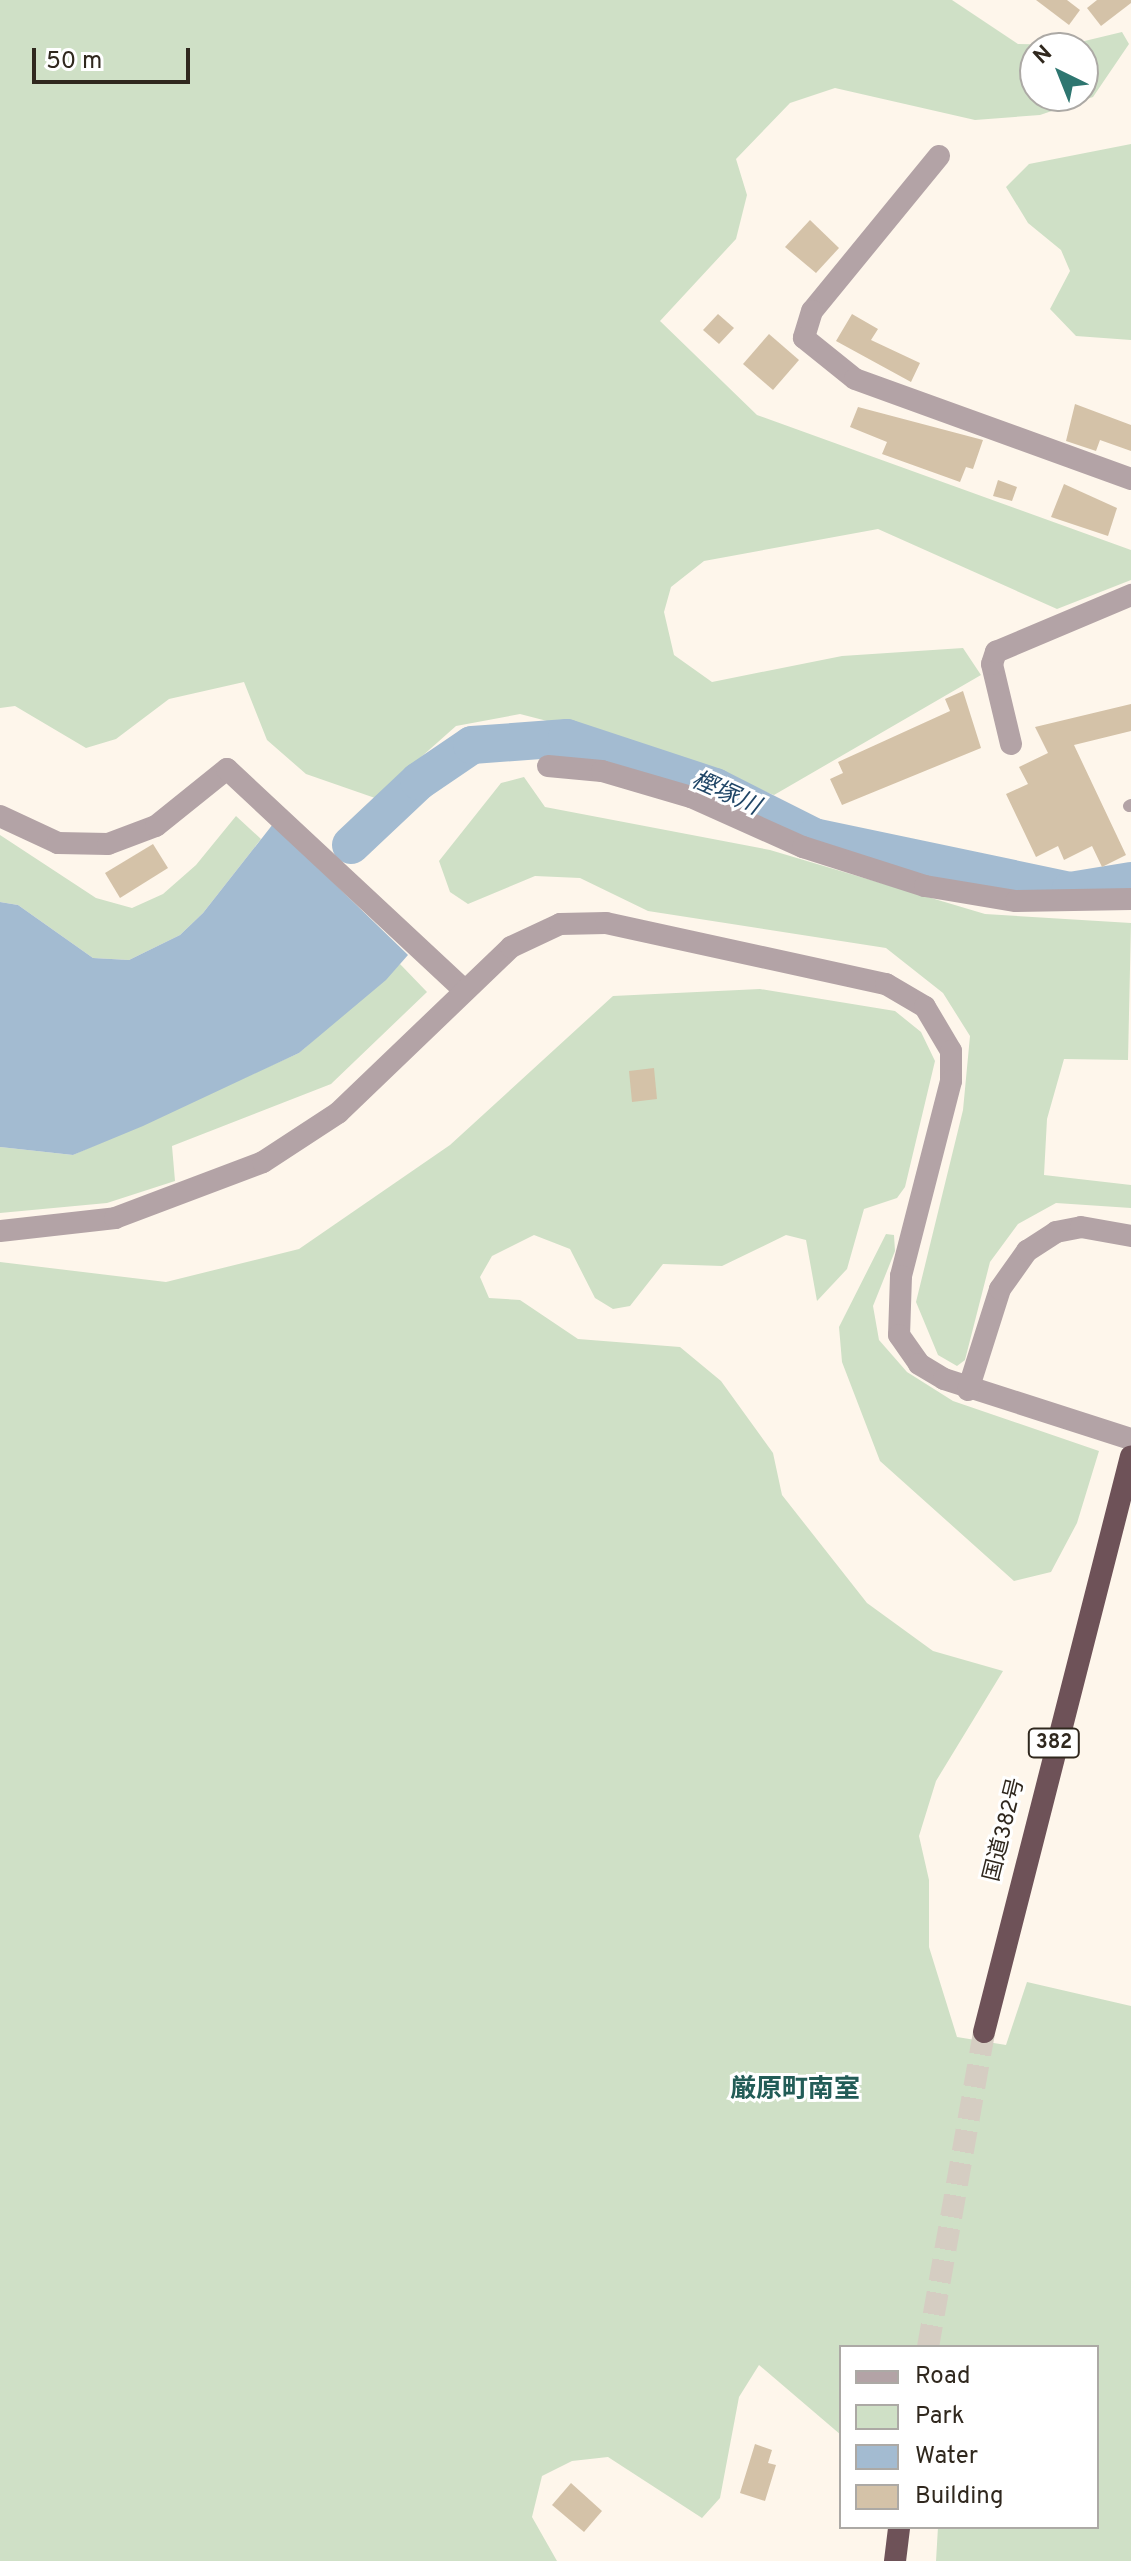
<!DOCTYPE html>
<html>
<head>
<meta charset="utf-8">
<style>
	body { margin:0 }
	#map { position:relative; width:1131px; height:2561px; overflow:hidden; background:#fef6eb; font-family:Overpass,"Noto Sans JP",sans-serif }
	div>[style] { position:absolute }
	.green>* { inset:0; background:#cfe0c6 }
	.water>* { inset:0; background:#a3bbd1 }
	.river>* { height:38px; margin:-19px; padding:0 19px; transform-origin:19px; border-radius:19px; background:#a3bbd1 }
	.building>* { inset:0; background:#d4c2a8 }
	.trunk-tunnel>* { height:22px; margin-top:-11px; transform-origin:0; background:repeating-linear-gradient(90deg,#d5cdc2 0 22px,transparent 0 33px) }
	.service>* { height:12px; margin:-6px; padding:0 6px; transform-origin:6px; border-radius:6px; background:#b3a3a6 }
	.minor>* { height:22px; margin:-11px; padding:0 11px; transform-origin:11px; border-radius:11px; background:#b3a3a6 }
	.trunk>* { height:22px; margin:-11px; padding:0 11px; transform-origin:11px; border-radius:11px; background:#6e5258 }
	span { translate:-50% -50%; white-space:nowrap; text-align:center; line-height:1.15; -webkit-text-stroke:6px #fff; paint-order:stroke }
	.shield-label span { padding:2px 6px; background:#fff; border:2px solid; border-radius:6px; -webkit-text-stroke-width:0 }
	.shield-label { font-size:20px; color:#30281e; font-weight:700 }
	.street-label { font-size:22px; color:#30281e }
	.water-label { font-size:24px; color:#204667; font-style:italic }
	.quarter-label { font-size:26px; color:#225c57; font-weight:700 }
	.legend { position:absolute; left:839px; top:2345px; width:260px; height:184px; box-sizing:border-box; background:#fff; border:2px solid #aca9a5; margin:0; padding:10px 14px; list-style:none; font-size:24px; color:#30281e }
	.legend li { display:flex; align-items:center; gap:16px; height:40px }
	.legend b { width:40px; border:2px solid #aca9a5 }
	.north { position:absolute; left:1019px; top:32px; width:80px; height:80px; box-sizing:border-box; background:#fff; border:2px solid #aca9a5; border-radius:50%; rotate:317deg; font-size:22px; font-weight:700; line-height:32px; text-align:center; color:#30281e }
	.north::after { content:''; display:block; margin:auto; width:28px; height:36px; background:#2e7670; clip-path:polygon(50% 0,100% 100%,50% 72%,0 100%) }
	.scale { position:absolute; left:32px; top:48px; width:158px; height:36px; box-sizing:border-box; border:4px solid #30281e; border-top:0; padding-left:10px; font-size:24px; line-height:28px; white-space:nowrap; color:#30281e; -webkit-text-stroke:6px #fff; paint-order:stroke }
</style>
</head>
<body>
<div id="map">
	<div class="green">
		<i style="clip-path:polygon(evenodd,0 0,952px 0,1018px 44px,1068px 45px,1122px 32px,1129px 44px,1093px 97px,1040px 115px,975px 120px,835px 88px,790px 103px,736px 159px,747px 195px,736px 239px,660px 321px,757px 415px,1131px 550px,1131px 580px,1057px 609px,878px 529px,704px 561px,671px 587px,664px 612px,674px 655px,712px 682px,842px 656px,963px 648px,981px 675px,774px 795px,644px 746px,520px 714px,456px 726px,375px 798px,306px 774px,267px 740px,244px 682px,169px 699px,116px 739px,86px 748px,15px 706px,0 708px,0 0,1035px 48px,1083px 48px,1083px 96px,1035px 96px,1035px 48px)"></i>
		<i style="clip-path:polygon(1131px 144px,1131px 340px,1076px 336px,1050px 309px,1070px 271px,1061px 250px,1028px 223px,1006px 187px,1029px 164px)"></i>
		<i style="clip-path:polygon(524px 777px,545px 807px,770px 850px,985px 914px,1131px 923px,1128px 1060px,1064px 1059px,1047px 1119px,1044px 1175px,1131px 1185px,1131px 1208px,1056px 1203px,1018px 1224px,990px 1262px,965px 1360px,957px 1366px,938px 1355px,916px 1302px,963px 1110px,970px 1036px,943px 993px,886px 948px,648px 911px,580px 878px,535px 876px,468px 904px,450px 892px,439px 861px,501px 783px)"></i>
		<i style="clip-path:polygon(236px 816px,261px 839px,203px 913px,180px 935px,129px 960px,93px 958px,18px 905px,0 902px,0 835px,96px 898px,132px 908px,163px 894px,196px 865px)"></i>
		<i style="clip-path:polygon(400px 964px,427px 992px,331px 1084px,172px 1146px,175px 1181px,107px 1203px,0 1213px,0 1147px,73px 1155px,299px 1053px)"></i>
		<i style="clip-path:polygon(760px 989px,895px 1011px,921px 1032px,935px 1061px,905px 1187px,897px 1198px,864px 1209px,847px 1269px,817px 1301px,806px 1240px,786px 1235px,722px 1266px,663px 1264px,630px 1306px,613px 1309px,595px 1298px,570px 1249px,534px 1235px,492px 1256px,480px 1277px,489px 1298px,520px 1300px,578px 1339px,680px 1347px,721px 1381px,773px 1453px,782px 1495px,867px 1603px,933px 1651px,1003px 1671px,936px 1781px,919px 1836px,929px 1880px,929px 1947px,957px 2037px,1006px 2045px,1027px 1982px,1131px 2006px,1131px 2561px,936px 2561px,938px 2527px,1097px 2527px,1097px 2347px,841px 2347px,841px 2435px,759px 2365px,739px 2397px,720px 2498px,702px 2518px,608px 2457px,572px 2461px,542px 2476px,532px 2517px,557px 2561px,0 2561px,0 1262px,166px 1282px,299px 1249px,450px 1145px,613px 996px)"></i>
		<i style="clip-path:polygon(886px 1234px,894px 1235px,895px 1251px,873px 1306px,879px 1340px,907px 1372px,953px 1401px,1099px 1451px,1077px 1523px,1051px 1572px,1014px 1581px,880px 1461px,842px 1362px,839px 1327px)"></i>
	</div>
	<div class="water">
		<i style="clip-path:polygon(273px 824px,408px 955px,386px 980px,299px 1053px,143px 1126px,73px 1155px,0 1147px,0 902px,18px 905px,93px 958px,129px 960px,180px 935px,203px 913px)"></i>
	</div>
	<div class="river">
		<i style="left:351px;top:845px;width:93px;rotate:-43.3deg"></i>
		<i style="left:419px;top:781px;width:64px;rotate:-34.2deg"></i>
		<i style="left:472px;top:745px;width:95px;rotate:-4.2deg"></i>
		<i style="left:567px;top:738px;width:156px;rotate:18.3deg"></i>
		<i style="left:715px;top:787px;width:111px;rotate:26.8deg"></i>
		<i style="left:814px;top:837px;width:262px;rotate:11.9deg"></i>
		<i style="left:1070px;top:891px;width:62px;rotate:-9.3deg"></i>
	</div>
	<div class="building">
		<i style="clip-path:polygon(1036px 0,1067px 0,1080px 10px,1069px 25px)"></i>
		<i style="clip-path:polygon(1097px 0,1131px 0,1131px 3px,1101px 26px,1087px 8px)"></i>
		<i style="clip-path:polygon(810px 220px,839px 248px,816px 273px,785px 247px)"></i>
		<i style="clip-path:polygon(718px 314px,734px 328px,719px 344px,703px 330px)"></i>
		<i style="clip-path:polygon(852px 314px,878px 329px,871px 340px,920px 363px,911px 382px,836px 341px)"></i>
		<i style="clip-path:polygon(769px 334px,799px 360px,773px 390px,743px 364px)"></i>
		<i style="clip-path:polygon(1075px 404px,1131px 425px,1131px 451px,1100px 440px,1096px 451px,1066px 441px)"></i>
		<i style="clip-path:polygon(858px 407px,983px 440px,973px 469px,966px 467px,960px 482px,882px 454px,887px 442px,850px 427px)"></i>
		<i style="clip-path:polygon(998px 480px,1017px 487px,1012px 501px,993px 496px)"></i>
		<i style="clip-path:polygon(1064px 484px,1117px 508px,1108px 536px,1051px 517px)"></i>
		<i style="clip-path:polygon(963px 691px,981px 748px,842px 805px,830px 779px,843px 773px,838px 762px,950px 711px,945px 699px)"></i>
		<i style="clip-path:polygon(1131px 704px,1131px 731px,1074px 745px,1126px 855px,1102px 867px,1092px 846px,1064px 860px,1058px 846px,1036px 857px,1006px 794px,1028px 784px,1019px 767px,1048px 753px,1035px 727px)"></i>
		<i style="clip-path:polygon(153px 844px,168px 868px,120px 898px,105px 873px)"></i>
		<i style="clip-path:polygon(654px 1068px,657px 1099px,632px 1102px,629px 1071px)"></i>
		<i style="clip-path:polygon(755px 2444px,772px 2450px,768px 2463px,776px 2465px,765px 2501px,740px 2493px)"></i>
		<i style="clip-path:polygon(571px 2483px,602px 2511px,584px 2532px,552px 2505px)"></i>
	</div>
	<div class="trunk-tunnel">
		<i style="left:928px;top:2347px;width:320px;rotate:-79.9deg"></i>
	</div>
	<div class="service">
		<i style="left:1129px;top:806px;width:2px;rotate:-27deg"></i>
	</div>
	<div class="minor">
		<i style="left:939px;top:156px;width:200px;rotate:129.3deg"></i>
		<i style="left:812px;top:311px;width:28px;rotate:107deg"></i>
		<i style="left:804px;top:338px;width:65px;rotate:38.8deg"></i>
		<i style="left:855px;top:379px;width:294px;rotate:19.9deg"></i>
		<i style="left:1011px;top:744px;width:82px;rotate:-103.4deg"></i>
		<i style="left:992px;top:664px;width:13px;rotate:-72deg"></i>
		<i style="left:996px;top:652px;width:147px;rotate:-22.9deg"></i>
		<i style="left:548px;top:766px;width:54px;rotate:5.3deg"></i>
		<i style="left:602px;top:771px;width:93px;rotate:16.3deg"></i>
		<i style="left:691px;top:797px;width:123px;rotate:24.1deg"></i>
		<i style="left:803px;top:847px;width:128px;rotate:17.7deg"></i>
		<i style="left:925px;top:886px;width:92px;rotate:9.4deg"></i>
		<i style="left:1016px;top:901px;width:115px;rotate:-1deg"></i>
		<i style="left:0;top:816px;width:64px;rotate:25deg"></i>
		<i style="left:58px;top:843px;width:50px;rotate:1.1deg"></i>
		<i style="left:108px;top:844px;width:51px;rotate:-20.6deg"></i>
		<i style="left:156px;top:826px;width:91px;rotate:-38.8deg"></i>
		<i style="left:227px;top:769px;width:325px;rotate:43deg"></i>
		<i style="left:0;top:1231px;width:116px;rotate:-6.4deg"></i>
		<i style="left:115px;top:1218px;width:158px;rotate:-20.7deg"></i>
		<i style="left:263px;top:1162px;width:90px;rotate:-33.2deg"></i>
		<i style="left:338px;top:1113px;width:240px;rotate:-43.8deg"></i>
		<i style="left:511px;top:947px;width:54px;rotate:-25.1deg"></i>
		<i style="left:560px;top:924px;width:46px;rotate:-1.2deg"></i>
		<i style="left:606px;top:923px;width:287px;rotate:12.3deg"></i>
		<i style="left:886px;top:984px;width:45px;rotate:30.5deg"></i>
		<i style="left:925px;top:1007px;width:51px;rotate:59.4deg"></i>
		<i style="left:951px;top:1051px;width:30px;rotate:90deg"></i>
		<i style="left:951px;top:1081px;width:201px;rotate:104.4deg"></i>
		<i style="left:901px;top:1276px;width:59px;rotate:91.9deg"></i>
		<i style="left:899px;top:1335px;width:35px;rotate:55deg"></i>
		<i style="left:919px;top:1364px;width:29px;rotate:31deg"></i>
		<i style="left:944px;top:1379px;width:196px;rotate:17.8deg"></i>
		<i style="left:968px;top:1390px;width:106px;rotate:-72.4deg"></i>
		<i style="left:1000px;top:1289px;width:47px;rotate:-54.6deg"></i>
		<i style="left:1027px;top:1251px;width:35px;rotate:-33deg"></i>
		<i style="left:1056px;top:1232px;width:25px;rotate:-11deg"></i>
		<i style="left:1081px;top:1227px;width:51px;rotate:10.2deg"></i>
	</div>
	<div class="trunk">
		<i style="left:984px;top:2032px;width:594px;rotate:-75.68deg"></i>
		<i style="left:895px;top:2561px;width:34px;rotate:-83deg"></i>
	</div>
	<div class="shield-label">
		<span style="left:1054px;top:1743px">382</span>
	</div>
	<div class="street-label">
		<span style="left:1005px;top:1830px;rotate:-76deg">国道382号</span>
	</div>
	<div class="water-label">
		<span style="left:725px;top:795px;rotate:24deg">樫塚川</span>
	</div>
	<div class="quarter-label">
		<span style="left:795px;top:2091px">厳原町南室</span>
	</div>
	<ul class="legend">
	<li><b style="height:10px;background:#b3a3a6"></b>Road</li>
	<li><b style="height:22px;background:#cfe0c6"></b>Park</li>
	<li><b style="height:22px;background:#a3bbd1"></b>Water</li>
	<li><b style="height:22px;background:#d4c2a8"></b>Building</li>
	</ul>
	<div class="north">N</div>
	<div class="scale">50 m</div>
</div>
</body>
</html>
